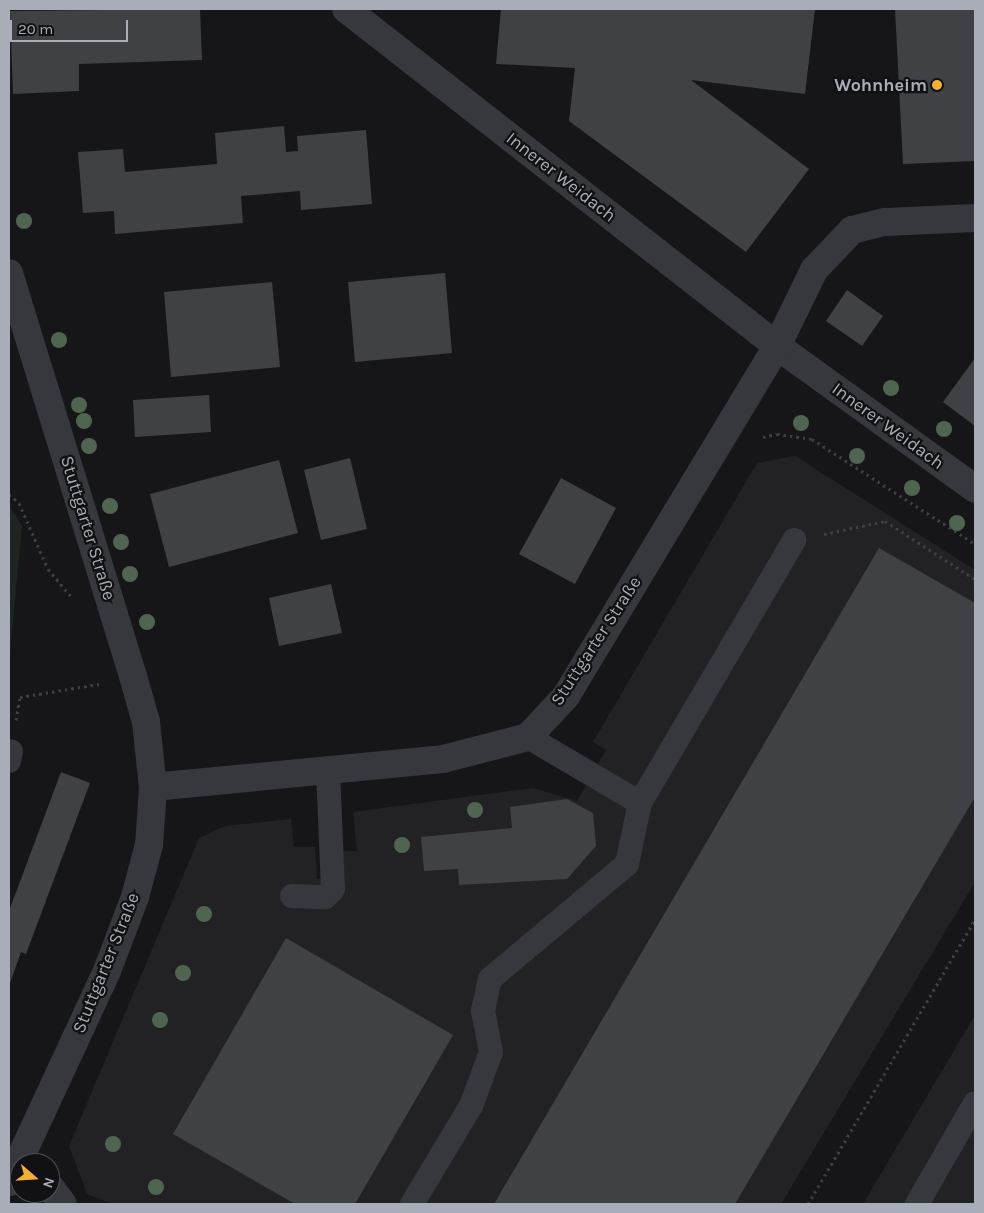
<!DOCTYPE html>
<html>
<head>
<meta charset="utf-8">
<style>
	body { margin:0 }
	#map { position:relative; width:984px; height:1213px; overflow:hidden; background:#161618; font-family:Karla,sans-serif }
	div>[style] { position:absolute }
	.built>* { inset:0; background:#222225 }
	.green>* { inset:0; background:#1e261f }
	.building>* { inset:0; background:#404145 }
	.path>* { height:3px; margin-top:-1.5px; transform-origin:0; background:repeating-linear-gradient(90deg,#3d3f44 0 2.5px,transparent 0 6.5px) }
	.service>* { height:24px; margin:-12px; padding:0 12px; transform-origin:12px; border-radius:12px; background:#37383d }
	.minor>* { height:28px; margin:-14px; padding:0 14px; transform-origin:14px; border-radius:14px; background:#37383d }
	.trees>* { width:16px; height:16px; margin:-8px; border-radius:50%; background:#506452 }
	.dots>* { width:14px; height:14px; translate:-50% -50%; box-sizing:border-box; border:2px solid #111113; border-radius:50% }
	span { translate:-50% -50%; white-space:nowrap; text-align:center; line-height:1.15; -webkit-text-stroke:4.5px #111113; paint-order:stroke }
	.poi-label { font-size:18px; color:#a8adb8; font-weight:700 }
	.right { translate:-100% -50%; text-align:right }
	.street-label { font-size:18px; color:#a8adb8 }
	.frame { position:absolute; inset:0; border:10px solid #a8adb8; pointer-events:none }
	.north { position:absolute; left:10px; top:1153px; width:50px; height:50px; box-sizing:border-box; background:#111113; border:1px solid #4d4f55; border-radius:50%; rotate:109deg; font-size:14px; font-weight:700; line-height:20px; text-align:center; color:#a8adb8 }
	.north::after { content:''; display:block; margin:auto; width:18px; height:22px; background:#f2b134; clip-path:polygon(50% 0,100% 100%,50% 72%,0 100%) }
	.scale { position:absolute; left:10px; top:20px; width:118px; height:22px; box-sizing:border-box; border:2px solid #a8adb8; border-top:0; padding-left:6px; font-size:15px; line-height:18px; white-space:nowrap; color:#a8adb8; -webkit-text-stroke:4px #111113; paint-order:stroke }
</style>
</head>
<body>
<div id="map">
	<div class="built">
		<i style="clip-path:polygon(795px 456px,975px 570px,975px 882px,781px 1204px,113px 1204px,87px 1194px,69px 1146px,199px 838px,225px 826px,291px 819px,294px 847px,315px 847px,317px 879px,334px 880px,334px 851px,357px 851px,353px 812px,533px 788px,577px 801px,606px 750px,593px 742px,757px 463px)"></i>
		<i style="clip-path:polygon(975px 1015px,975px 1204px,863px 1204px)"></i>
	</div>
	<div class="green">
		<i style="clip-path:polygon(9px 505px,22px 526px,9px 663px)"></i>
	</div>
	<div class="building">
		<i style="clip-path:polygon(200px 9px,202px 60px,79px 64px,79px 91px,13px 94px,10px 11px)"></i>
		<i style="clip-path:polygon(501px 9px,815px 9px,805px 94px,691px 80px,809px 169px,746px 252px,569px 121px,575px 68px,496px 64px)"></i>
		<i style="clip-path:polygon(895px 9px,975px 9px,975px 161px,903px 164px)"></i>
		<i style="clip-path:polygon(284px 126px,286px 152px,298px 151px,297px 136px,366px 130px,372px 204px,301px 210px,300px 191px,241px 196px,243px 223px,115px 234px,114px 211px,83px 213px,78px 152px,123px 149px,125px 172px,217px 164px,215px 133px)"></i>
		<i style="clip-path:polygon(445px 273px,452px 353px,355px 362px,348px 282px)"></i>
		<i style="clip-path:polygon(272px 282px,280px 367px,171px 377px,164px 292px)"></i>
		<i style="clip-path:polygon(847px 290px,883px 316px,862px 346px,826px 321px)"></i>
		<i style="clip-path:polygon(975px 358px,975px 426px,943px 402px)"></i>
		<i style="clip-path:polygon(209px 395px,211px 432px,135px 437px,133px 400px)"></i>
		<i style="clip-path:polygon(350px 458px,367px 529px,321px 540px,304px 470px)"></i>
		<i style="clip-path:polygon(279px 460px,298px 533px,169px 567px,150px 494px)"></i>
		<i style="clip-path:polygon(561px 478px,616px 508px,575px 584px,519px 554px)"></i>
		<i style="clip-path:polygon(879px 548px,975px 603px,975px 797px,735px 1204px,494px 1204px)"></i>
		<i style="clip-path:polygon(331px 584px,342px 633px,279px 646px,269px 598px)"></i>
		<i style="clip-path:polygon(61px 772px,90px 783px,26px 954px,21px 952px,9px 986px,9px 911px)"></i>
		<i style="clip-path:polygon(567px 799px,593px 813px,596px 846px,567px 879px,459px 885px,458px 869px,424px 871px,421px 837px,512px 828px,510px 807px)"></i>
		<i style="clip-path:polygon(286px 938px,453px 1035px,355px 1204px,295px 1204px,173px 1134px)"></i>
	</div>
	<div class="path">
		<i style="left:763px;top:437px;width:14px;rotate:-12deg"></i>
		<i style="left:777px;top:434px;width:35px;rotate:8deg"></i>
		<i style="left:812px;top:439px;width:194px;rotate:32.8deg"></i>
		<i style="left:9px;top:494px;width:13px;rotate:42deg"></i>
		<i style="left:19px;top:503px;width:72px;rotate:66.3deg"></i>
		<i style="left:48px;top:569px;width:35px;rotate:50deg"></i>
		<i style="left:824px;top:534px;width:62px;rotate:-12deg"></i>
		<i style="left:885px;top:521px;width:107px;rotate:32.8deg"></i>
		<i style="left:16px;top:720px;width:23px;rotate:-80deg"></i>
		<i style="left:20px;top:697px;width:80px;rotate:-9.3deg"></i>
		<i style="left:808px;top:1204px;width:330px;rotate:-59.6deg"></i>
	</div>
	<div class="service">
		<i style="left:9px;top:761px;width:10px;rotate:-79deg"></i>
		<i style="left:640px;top:803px;width:305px;rotate:-59.6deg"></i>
		<i style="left:292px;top:896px;width:33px;rotate:2deg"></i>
		<i style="left:325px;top:897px;width:11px;rotate:-45deg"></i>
		<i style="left:333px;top:889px;width:120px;rotate:-92.4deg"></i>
		<i style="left:412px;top:1204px;width:114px;rotate:-59deg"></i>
		<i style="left:471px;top:1106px;width:58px;rotate:-69.7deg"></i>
		<i style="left:491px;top:1052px;width:42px;rotate:-101deg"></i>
		<i style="left:483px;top:1011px;width:33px;rotate:-78deg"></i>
		<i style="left:490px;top:979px;width:179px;rotate:-40deg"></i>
		<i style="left:627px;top:864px;width:62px;rotate:-78deg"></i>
		<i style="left:640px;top:803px;width:130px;rotate:-149.5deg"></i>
		<i style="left:917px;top:1204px;width:116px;rotate:-60.1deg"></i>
	</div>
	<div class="minor">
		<i style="left:346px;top:9px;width:547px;rotate:38.02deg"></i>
		<i style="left:777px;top:346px;width:244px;rotate:35.8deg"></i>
		<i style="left:9px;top:273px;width:422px;rotate:72.9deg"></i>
		<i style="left:133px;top:676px;width:48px;rotate:74.2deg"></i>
		<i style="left:146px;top:722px;width:65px;rotate:83.9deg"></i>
		<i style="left:153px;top:787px;width:58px;rotate:93.9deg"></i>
		<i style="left:149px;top:845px;width:54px;rotate:105.1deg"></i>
		<i style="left:135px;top:897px;width:79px;rotate:110.7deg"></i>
		<i style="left:107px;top:971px;width:233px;rotate:114.9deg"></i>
		<i style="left:153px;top:787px;width:291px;rotate:-5.5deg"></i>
		<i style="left:443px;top:759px;width:88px;rotate:-14.5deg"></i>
		<i style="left:528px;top:737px;width:56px;rotate:-47.2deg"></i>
		<i style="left:566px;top:696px;width:409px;rotate:-58.9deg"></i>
		<i style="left:777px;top:346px;width:85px;rotate:-64deg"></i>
		<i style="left:814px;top:270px;width:55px;rotate:-46.5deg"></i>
		<i style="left:852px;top:230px;width:34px;rotate:-14deg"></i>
		<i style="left:885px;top:222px;width:90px;rotate:-2.5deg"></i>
		<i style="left:50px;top:1187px;width:21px;rotate:53deg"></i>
	</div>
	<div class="trees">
		<i style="left:24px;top:221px"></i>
		<i style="left:59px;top:340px"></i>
		<i style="left:891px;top:388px"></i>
		<i style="left:79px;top:405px"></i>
		<i style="left:84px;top:421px"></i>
		<i style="left:801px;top:423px"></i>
		<i style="left:944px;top:429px"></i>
		<i style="left:89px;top:446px"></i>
		<i style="left:857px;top:456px"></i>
		<i style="left:912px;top:488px"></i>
		<i style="left:110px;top:506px"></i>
		<i style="left:957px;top:523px"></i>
		<i style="left:121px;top:542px"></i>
		<i style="left:130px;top:574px"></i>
		<i style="left:147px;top:622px"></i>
		<i style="left:475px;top:810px"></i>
		<i style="left:402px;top:845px"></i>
		<i style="left:204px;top:914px"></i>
		<i style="left:183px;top:973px"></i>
		<i style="left:160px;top:1020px"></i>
		<i style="left:113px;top:1144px"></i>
		<i style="left:156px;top:1187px"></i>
	</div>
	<div class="dots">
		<i style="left:937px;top:85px;background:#f2b134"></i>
	</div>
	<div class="poi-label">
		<span class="right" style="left:927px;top:85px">Wohnheim</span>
	</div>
	<div class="street-label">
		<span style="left:561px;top:177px;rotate:38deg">Innerer Weidach</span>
		<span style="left:888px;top:426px;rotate:36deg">Innerer Weidach</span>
		<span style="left:88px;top:528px;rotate:73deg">Stuttgarter Straße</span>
		<span style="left:596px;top:641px;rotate:-57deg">Stuttgarter Straße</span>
		<span style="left:106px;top:963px;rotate:-68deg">Stuttgarter Straße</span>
	</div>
	<div class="frame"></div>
	<div class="north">N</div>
	<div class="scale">20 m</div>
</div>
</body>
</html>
